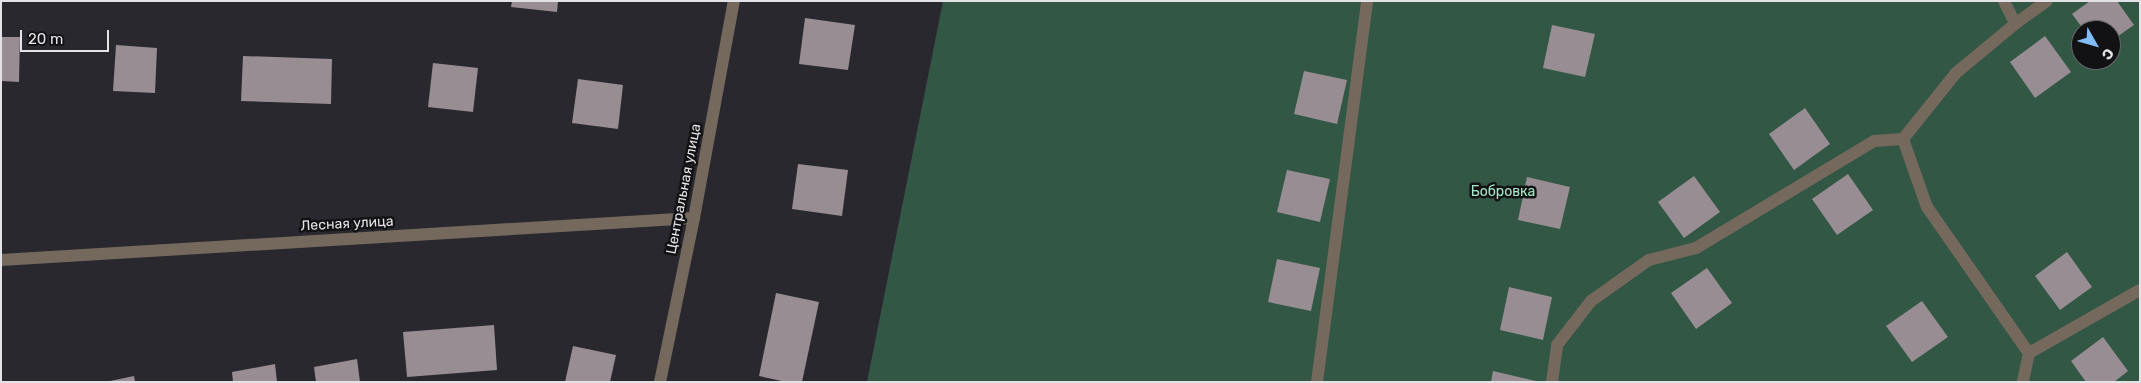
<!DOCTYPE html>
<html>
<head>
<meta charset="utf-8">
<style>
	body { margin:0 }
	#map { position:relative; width:2141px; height:383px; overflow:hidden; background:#2a282f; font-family:Rubik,sans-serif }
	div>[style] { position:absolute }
	.green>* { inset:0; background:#335745 }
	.building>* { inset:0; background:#978d92 }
	.minor>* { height:12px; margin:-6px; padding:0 6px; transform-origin:6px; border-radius:6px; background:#75695d }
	span { translate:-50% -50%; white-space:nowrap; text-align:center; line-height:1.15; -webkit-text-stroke:5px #121114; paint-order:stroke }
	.street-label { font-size:14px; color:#e3e2e6 }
	.park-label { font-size:14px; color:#a5e8c5 }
	.frame { position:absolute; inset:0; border:2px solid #e3e2e6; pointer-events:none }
	.north { position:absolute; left:2071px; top:20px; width:50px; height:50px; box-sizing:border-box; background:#121114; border:1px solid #666568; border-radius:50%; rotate:128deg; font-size:14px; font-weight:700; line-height:20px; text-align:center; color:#e3e2e6 }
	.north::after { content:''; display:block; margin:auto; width:18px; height:22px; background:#81bdfa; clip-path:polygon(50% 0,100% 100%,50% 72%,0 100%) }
	.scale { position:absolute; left:20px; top:30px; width:89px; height:22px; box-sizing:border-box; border:2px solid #e3e2e6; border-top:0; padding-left:6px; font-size:15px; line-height:18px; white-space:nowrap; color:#e3e2e6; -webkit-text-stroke:4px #121114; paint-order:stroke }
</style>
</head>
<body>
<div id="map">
	<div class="green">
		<i style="clip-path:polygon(evenodd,943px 1px,2140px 1px,2140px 382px,867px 382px,943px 1px,2081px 30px,2111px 30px,2111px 60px,2081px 60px,2081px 30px)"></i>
	</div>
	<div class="building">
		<i style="clip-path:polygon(512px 1px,558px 1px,557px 12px,511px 7px)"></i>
		<i style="clip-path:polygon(2090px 1px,2117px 1px,2134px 25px,2111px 41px,2111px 30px,2084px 30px,2072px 14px)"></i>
		<i style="clip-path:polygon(805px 18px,855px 25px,848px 70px,799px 64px)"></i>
		<i style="clip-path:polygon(1552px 25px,1595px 34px,1585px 77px,1543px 68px)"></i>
		<i style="clip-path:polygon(2045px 36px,2071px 72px,2035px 98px,2010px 62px)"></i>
		<i style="clip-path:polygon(1px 37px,20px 37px,19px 82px,1px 81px)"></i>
		<i style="clip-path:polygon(116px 45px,157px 48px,155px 93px,113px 91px)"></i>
		<i style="clip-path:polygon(243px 56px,332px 59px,331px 104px,241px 101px)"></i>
		<i style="clip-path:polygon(433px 63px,478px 68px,473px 112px,428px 107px)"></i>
		<i style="clip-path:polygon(1304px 71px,1347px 80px,1337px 124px,1294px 114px)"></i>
		<i style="clip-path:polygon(578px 79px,623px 85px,618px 129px,572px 123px)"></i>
		<i style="clip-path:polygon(1805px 108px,1830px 144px,1794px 170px,1769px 134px)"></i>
		<i style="clip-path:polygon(798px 164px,848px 170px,842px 216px,792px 209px)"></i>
		<i style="clip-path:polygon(1287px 170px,1330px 179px,1320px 222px,1277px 212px)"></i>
		<i style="clip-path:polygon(1848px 174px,1873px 210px,1837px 235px,1812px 199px)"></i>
		<i style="clip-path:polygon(1694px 176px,1720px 212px,1684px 238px,1658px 202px)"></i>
		<i style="clip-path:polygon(1527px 177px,1570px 187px,1560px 229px,1518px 220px)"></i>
		<i style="clip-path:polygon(2067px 252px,2092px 287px,2060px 310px,2035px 276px)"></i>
		<i style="clip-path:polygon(1277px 259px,1320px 268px,1311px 311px,1268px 302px)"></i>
		<i style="clip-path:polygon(1707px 268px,1732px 303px,1696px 329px,1671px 293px)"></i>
		<i style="clip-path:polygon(1509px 287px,1552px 297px,1543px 340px,1500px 330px)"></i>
		<i style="clip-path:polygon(776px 293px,819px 302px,802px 382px,786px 382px,759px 376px)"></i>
		<i style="clip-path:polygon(1922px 301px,1948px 337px,1912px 362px,1886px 326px)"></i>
		<i style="clip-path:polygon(494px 325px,497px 370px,407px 377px,403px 332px)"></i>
		<i style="clip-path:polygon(2103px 337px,2128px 371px,2114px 382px,2086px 382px,2071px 361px)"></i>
		<i style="clip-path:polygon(573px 346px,616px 355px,610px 382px,565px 382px)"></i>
		<i style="clip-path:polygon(357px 359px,360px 382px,316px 382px,314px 367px)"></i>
		<i style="clip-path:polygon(275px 364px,277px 382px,233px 382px,232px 372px)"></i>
		<i style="clip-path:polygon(1493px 371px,1536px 381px,1536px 382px,1491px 382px)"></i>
		<i style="clip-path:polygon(134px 376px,135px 382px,110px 382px,110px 381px)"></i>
	</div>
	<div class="minor">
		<i style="left:2004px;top:1px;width:25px;rotate:64deg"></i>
		<i style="left:2015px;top:24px;width:77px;rotate:140.3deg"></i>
		<i style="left:1956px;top:73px;width:85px;rotate:128.8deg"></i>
		<i style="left:1903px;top:139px;width:72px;rotate:70.6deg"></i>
		<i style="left:1927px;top:207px;width:178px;rotate:55.1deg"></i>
		<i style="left:2029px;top:353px;width:30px;rotate:102deg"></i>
		<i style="left:2015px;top:24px;width:39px;rotate:-36deg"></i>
		<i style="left:1px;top:260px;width:694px;rotate:-3.47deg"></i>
		<i style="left:2029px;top:353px;width:128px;rotate:-29.6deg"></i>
		<i style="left:660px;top:382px;width:167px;rotate:-78.3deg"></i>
		<i style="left:694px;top:218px;width:221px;rotate:-79.6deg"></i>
		<i style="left:1317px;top:382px;width:384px;rotate:-82.5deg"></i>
		<i style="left:1552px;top:382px;width:37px;rotate:-82deg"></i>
		<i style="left:1557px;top:345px;width:56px;rotate:-52.3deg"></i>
		<i style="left:1591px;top:301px;width:71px;rotate:-35.3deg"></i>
		<i style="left:1649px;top:260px;width:49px;rotate:-14.3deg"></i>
		<i style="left:1696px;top:248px;width:208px;rotate:-31deg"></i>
		<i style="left:1874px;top:141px;width:29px;rotate:-4deg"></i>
	</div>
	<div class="street-label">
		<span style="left:684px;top:189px;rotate:-79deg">Центральная улица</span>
		<span style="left:347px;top:224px;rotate:-3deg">Лесная улица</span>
	</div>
	<div class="park-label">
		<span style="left:1503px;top:192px">Бобровка</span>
	</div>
	<div class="frame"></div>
	<div class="north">С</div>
	<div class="scale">20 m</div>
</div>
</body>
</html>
